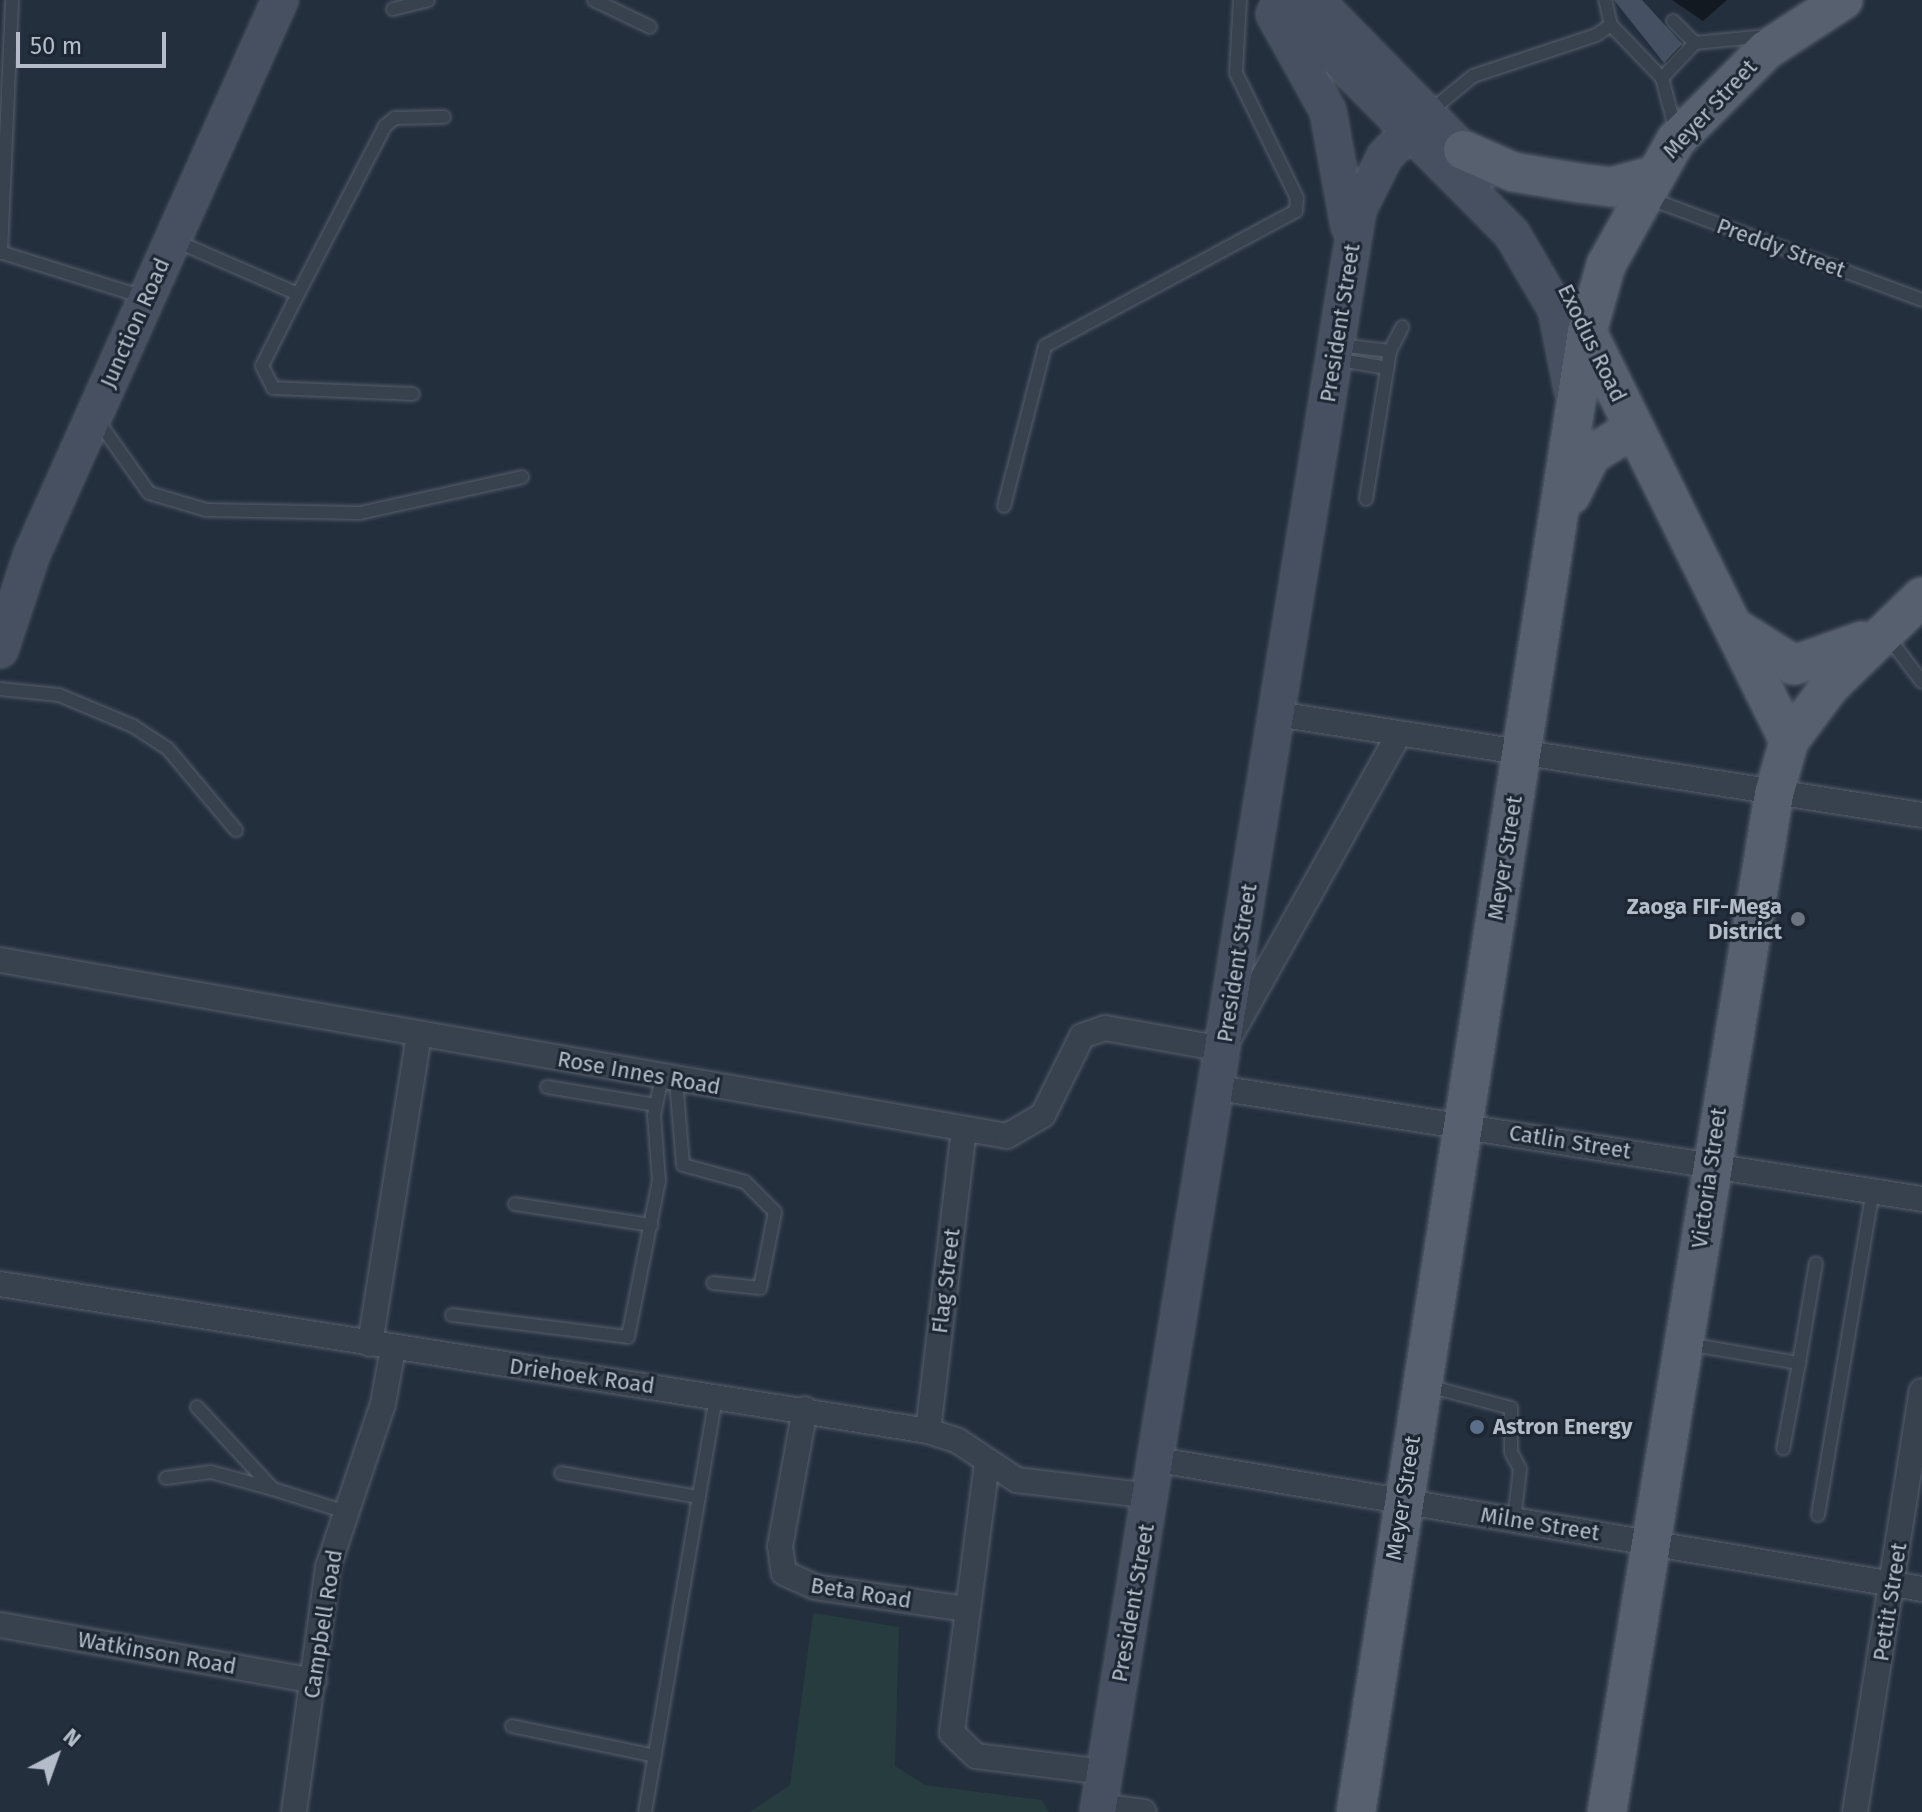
<!DOCTYPE html>
<html>
<head>
<meta charset="utf-8">
<style>
	body { margin:0 }
	#map { position:relative; width:1922px; height:1812px; overflow:hidden; background:#242f3e; font-family:"Fira Sans",sans-serif }
	div>[style] { position:absolute }
	.green>* { inset:0; background:#263c3f }
	.shadow>* { inset:0; background:#0007 }
	.building>* { inset:0; background:#455162 }
	.roads { filter:drop-shadow(0 0 2px #565f6c) drop-shadow(0 0 2px #565f6c) }
	.lane>* { height:12px; margin:-6px; padding:0 6px; transform-origin:6px; border-radius:6px; background:#38414e }
	.street>* { height:24px; margin:-12px; padding:0 12px; transform-origin:12px; border-radius:12px; background:#38414e }
	.secondary>* { height:34px; margin:-17px; padding:0 17px; transform-origin:17px; border-radius:17px; background:#465061 }
	.primary>* { height:38px; margin:-19px; padding:0 19px; transform-origin:19px; border-radius:19px; background:#56606e }
	.dots>* { width:22px; height:22px; translate:-50% -50%; box-sizing:border-box; border:4px solid #1d2633; border-radius:50% }
	span { translate:-50% -50%; white-space:nowrap; text-align:center; line-height:1.15; -webkit-text-stroke:6px #1d2633; paint-order:stroke }
	.street-label { font-size:22px; color:#b4bcc9 }
	.poi-label { font-size:22px; color:#b4bcc9; font-weight:700 }
	.right { translate:-100% -50%; text-align:right }
	.left { translate:0 -50%; text-align:left }
	.north { position:absolute; left:16px; top:1716px; width:80px; height:80px; -webkit-text-stroke:6px #1d2633; paint-order:stroke; rotate:41deg; font-size:22px; font-weight:700; line-height:32px; text-align:center; color:#b4bcc9 }
	.north::after { content:''; display:block; margin:auto; width:28px; height:36px; background:#b4bcc9; clip-path:polygon(50% 0,100% 100%,50% 72%,0 100%) }
	.scale { position:absolute; left:16px; top:32px; width:150px; height:36px; box-sizing:border-box; border:4px solid #b4bcc9; border-top:0; padding-left:10px; font-size:24px; line-height:28px; white-space:nowrap; color:#b4bcc9; -webkit-text-stroke:6px #1d2633; paint-order:stroke }
</style>
</head>
<body>
<div id="map">
	<div class="green">
		<i style="clip-path:polygon(813px 1613px,899px 1627px,895px 1766px,925px 1785px,1042px 1800px,1049px 1812px,750px 1812px,790px 1785px)"></i>
	</div>
	<div class="shadow">
		<i style="clip-path:polygon(1616px 0,1639px 0,1684px 49px,1669px 65px)"></i>
		<i style="clip-path:polygon(1672px 0,1727px 0,1703px 21px)"></i>
	</div>
	<div class="building">
		<i style="clip-path:polygon(1614px 0,1642px 0,1682px 44px,1664px 63px)"></i>
	</div>
	<div class="roads">
		<div class="lane">
			<i style="left:594px;top:0;width:62px;rotate:25.7deg"></i>
			<i style="left:393px;top:9px;width:36px;rotate:-14deg"></i>
			<i style="left:1673px;top:21px;width:31px;rotate:45deg"></i>
			<i style="left:1611px;top:25px;width:74px;rotate:46.1deg"></i>
			<i style="left:1662px;top:78px;width:55px;rotate:75.2deg"></i>
			<i style="left:1662px;top:78px;width:48px;rotate:-46.7deg"></i>
			<i style="left:1695px;top:43px;width:72px;rotate:-5.6deg"></i>
			<i style="left:1428px;top:113px;width:58px;rotate:-39.4deg"></i>
			<i style="left:1473px;top:76px;width:130px;rotate:-18.4deg"></i>
			<i style="left:1596px;top:35px;width:18px;rotate:-34deg"></i>
			<i style="left:1611px;top:25px;width:26px;rotate:-103deg"></i>
			<i style="left:1648px;top:198px;width:292px;rotate:20.4deg"></i>
			<i style="left:176px;top:241px;width:133px;rotate:23.5deg"></i>
			<i style="left:298px;top:294px;width:80px;rotate:116.6deg"></i>
			<i style="left:262px;top:366px;width:25px;rotate:63deg"></i>
			<i style="left:273px;top:388px;width:140px;rotate:2.5deg"></i>
			<i style="left:0;top:252px;width:151px;rotate:17.4deg"></i>
			<i style="left:1px;top:253px;width:253px;rotate:-87.5deg"></i>
			<i style="left:298px;top:294px;width:189px;rotate:-62.6deg"></i>
			<i style="left:385px;top:126px;width:13px;rotate:-39deg"></i>
			<i style="left:395px;top:118px;width:49px;rotate:-1.2deg"></i>
			<i style="left:1339px;top:345px;width:51px;rotate:6.7deg"></i>
			<i style="left:1335px;top:359px;width:53px;rotate:9.8deg"></i>
			<i style="left:98px;top:421px;width:88px;rotate:54.7deg"></i>
			<i style="left:149px;top:493px;width:59px;rotate:16.6deg"></i>
			<i style="left:206px;top:510px;width:154px;rotate:1.1deg"></i>
			<i style="left:360px;top:513px;width:166px;rotate:-12.5deg"></i>
			<i style="left:1366px;top:499px;width:150px;rotate:-80.8deg"></i>
			<i style="left:1390px;top:351px;width:27px;rotate:-63deg"></i>
			<i style="left:1004px;top:506px;width:165px;rotate:-75.6deg"></i>
			<i style="left:1045px;top:346px;width:285px;rotate:-28.3deg"></i>
			<i style="left:1296px;top:211px;width:13px;rotate:-86deg"></i>
			<i style="left:1297px;top:198px;width:139px;rotate:-116deg"></i>
			<i style="left:1236px;top:73px;width:73px;rotate:-86.9deg"></i>
			<i style="left:1888px;top:637px;width:56px;rotate:52.9deg"></i>
			<i style="left:0;top:689px;width:59px;rotate:5.8deg"></i>
			<i style="left:59px;top:695px;width:80px;rotate:22.7deg"></i>
			<i style="left:133px;top:726px;width:42px;rotate:33.3deg"></i>
			<i style="left:168px;top:749px;width:106px;rotate:50deg"></i>
			<i style="left:676px;top:1080px;width:85px;rotate:85.3deg"></i>
			<i style="left:683px;top:1165px;width:64px;rotate:15.3deg"></i>
			<i style="left:745px;top:1182px;width:42px;rotate:45deg"></i>
			<i style="left:775px;top:1212px;width:77px;rotate:101.2deg"></i>
			<i style="left:760px;top:1288px;width:47px;rotate:-173.9deg"></i>
			<i style="left:547px;top:1087px;width:110px;rotate:9.4deg"></i>
			<i style="left:515px;top:1204px;width:138px;rotate:8.8deg"></i>
			<i style="left:452px;top:1315px;width:177px;rotate:7.1deg"></i>
			<i style="left:628px;top:1337px;width:159px;rotate:-78.8deg"></i>
			<i style="left:659px;top:1181px;width:66px;rotate:-94.3deg"></i>
			<i style="left:654px;top:1115px;width:38px;rotate:-78deg"></i>
			<i style="left:1688px;top:1344px;width:113px;rotate:9.7deg"></i>
			<i style="left:1799px;top:1363px;width:87px;rotate:100.5deg"></i>
			<i style="left:1799px;top:1363px;width:101px;rotate:-80.4deg"></i>
			<i style="left:1428px;top:1386px;width:86px;rotate:14.8deg"></i>
			<i style="left:1511px;top:1408px;width:44px;rotate:90deg"></i>
			<i style="left:1511px;top:1452px;width:19px;rotate:62deg"></i>
			<i style="left:1520px;top:1469px;width:51px;rotate:96.7deg"></i>
			<i style="left:197px;top:1407px;width:112px;rotate:47.2deg"></i>
			<i style="left:273px;top:1489px;width:77px;rotate:17.5deg"></i>
			<i style="left:561px;top:1473px;width:140px;rotate:9.9deg"></i>
			<i style="left:166px;top:1478px;width:45px;rotate:-7.6deg"></i>
			<i style="left:211px;top:1472px;width:64px;rotate:15.3deg"></i>
			<i style="left:1818px;top:1515px;width:329px;rotate:-80.4deg"></i>
			<i style="left:512px;top:1726px;width:146px;rotate:11.8deg"></i>
			<i style="left:645px;top:1812px;width:422px;rotate:-80.3deg"></i>
		</div>
		<div class="street">
			<i style="left:1277px;top:714px;width:653px;rotate:8.9deg"></i>
			<i style="left:0;top:960px;width:1022px;rotate:9.91deg"></i>
			<i style="left:1007px;top:1136px;width:42px;rotate:-30.3deg"></i>
			<i style="left:1043px;top:1115px;width:88px;rotate:-63.7deg"></i>
			<i style="left:1082px;top:1036px;width:24px;rotate:-19deg"></i>
			<i style="left:1105px;top:1028px;width:120px;rotate:10.1deg"></i>
			<i style="left:1223px;top:1049px;width:359px;rotate:-60.8deg"></i>
			<i style="left:1218px;top:1088px;width:713px;rotate:8.96deg"></i>
			<i style="left:0;top:1284px;width:940px;rotate:9deg"></i>
			<i style="left:928px;top:1431px;width:32px;rotate:18deg"></i>
			<i style="left:958px;top:1441px;width:71px;rotate:33.5deg"></i>
			<i style="left:1017px;top:1480px;width:136px;rotate:6.8deg"></i>
			<i style="left:370px;top:1344px;width:314px;rotate:-81deg"></i>
			<i style="left:805px;top:1409px;width:139px;rotate:100.3deg"></i>
			<i style="left:780px;top:1546px;width:27px;rotate:82deg"></i>
			<i style="left:784px;top:1573px;width:34px;rotate:24deg"></i>
			<i style="left:815px;top:1587px;width:152px;rotate:8.3deg"></i>
			<i style="left:928px;top:1431px;width:302px;rotate:-83.2deg"></i>
			<i style="left:1158px;top:1460px;width:775px;rotate:9.58deg"></i>
			<i style="left:987px;top:1463px;width:272px;rotate:97.4deg"></i>
			<i style="left:952px;top:1733px;width:33px;rotate:44deg"></i>
			<i style="left:976px;top:1756px;width:130px;rotate:7.1deg"></i>
			<i style="left:0;top:1625px;width:319px;rotate:10.1deg"></i>
			<i style="left:1099px;top:1806px;width:45px;rotate:7.6deg"></i>
			<i style="left:294px;top:1812px;width:247px;rotate:-82.1deg"></i>
			<i style="left:328px;top:1567px;width:172px;rotate:-71.4deg"></i>
			<i style="left:383px;top:1404px;width:57px;rotate:-79.9deg"></i>
			<i style="left:1855px;top:1812px;width:426px;rotate:-81deg"></i>
		</div>
		<div class="secondary">
			<i style="left:1279px;top:0;width:330px;rotate:45.1deg"></i>
			<i style="left:1512px;top:234px;width:87px;rotate:59.6deg"></i>
			<i style="left:1556px;top:309px;width:82px;rotate:78.7deg"></i>
			<i style="left:1315px;top:0;width:240px;rotate:45.5deg"></i>
			<i style="left:1274px;top:14px;width:111px;rotate:60.9deg"></i>
			<i style="left:1328px;top:111px;width:117px;rotate:79.7deg"></i>
			<i style="left:0;top:650px;width:101px;rotate:-71.6deg"></i>
			<i style="left:32px;top:554px;width:607px;rotate:-65.88deg"></i>
			<i style="left:1098px;top:1812px;width:1623px;rotate:-80.78deg"></i>
			<i style="left:1358px;top:210px;width:60px;rotate:-63.4deg"></i>
			<i style="left:1385px;top:156px;width:61px;rotate:-45deg"></i>
		</div>
		<div class="primary">
			<i style="left:1463px;top:150px;width:55px;rotate:23.7deg"></i>
			<i style="left:1513px;top:172px;width:67px;rotate:9.5deg"></i>
			<i style="left:1579px;top:183px;width:32px;rotate:7deg"></i>
			<i style="left:1611px;top:187px;width:39px;rotate:-15deg"></i>
			<i style="left:1587px;top:332px;width:456px;rotate:63.7deg"></i>
			<i style="left:1571px;top:495px;width:45px;rotate:-63.4deg"></i>
			<i style="left:1591px;top:455px;width:51px;rotate:-32.1deg"></i>
			<i style="left:1740px;top:631px;width:64px;rotate:32.2deg"></i>
			<i style="left:1794px;top:665px;width:72px;rotate:-19.4deg"></i>
			<i style="left:1356px;top:1812px;width:1498px;rotate:-81.13deg"></i>
			<i style="left:1587px;top:332px;width:70px;rotate:-74.2deg"></i>
			<i style="left:1606px;top:265px;width:143px;rotate:-60.8deg"></i>
			<i style="left:1676px;top:140px;width:127px;rotate:-45deg"></i>
			<i style="left:1766px;top:50px;width:92px;rotate:-33deg"></i>
			<i style="left:1607px;top:1812px;width:1032px;rotate:-80.68deg"></i>
			<i style="left:1774px;top:794px;width:55px;rotate:-74.2deg"></i>
			<i style="left:1789px;top:741px;width:69px;rotate:-53.3deg"></i>
			<i style="left:1830px;top:686px;width:128px;rotate:-44.1deg"></i>
		</div>
	</div>
	<div class="dots">
		<i style="left:1798px;top:919px;background:#6b7280"></i>
		<i style="left:1477px;top:1427px;background:#5c6f8a"></i>
	</div>
	<div class="street-label">
		<span style="left:1710px;top:109px;rotate:-47deg">Meyer Street</span>
		<span style="left:1781px;top:248px;rotate:20deg">Preddy Street</span>
		<span style="left:135px;top:323px;rotate:-66deg">Junction Road</span>
		<span style="left:1340px;top:323px;rotate:-81deg">President Street</span>
		<span style="left:1592px;top:343px;rotate:64deg">Exodus Road</span>
		<span style="left:1505px;top:858px;rotate:-81deg">Meyer Street</span>
		<span style="left:1237px;top:963px;rotate:-81deg">President Street</span>
		<span style="left:639px;top:1073px;rotate:10deg">Rose Innes Road</span>
		<span style="left:1570px;top:1142px;rotate:9deg">Catlin Street</span>
		<span style="left:1709px;top:1178px;rotate:-82deg">Victoria Street</span>
		<span style="left:946px;top:1281px;rotate:-83deg">Flag Street</span>
		<span style="left:582px;top:1376px;rotate:8deg">Driehoek Road</span>
		<span style="left:1403px;top:1498px;rotate:-81deg">Meyer Street</span>
		<span style="left:1540px;top:1524px;rotate:9deg">Milne Street</span>
		<span style="left:861px;top:1593px;rotate:9deg">Beta Road</span>
		<span style="left:1890px;top:1602px;rotate:-81deg">Pettit Street</span>
		<span style="left:1133px;top:1603px;rotate:-80deg">President Street</span>
		<span style="left:323px;top:1624px;rotate:-81deg">Campbell Road</span>
		<span style="left:157px;top:1653px;rotate:10deg">Watkinson Road</span>
	</div>
	<div class="poi-label">
		<span class="right" style="left:1782px;top:919px">Zaoga FIF-Mega<br>District</span>
		<span class="left" style="left:1493px;top:1427px">Astron Energy</span>
	</div>
	<div class="north">N</div>
	<div class="scale">50 m</div>
</div>
</body>
</html>
